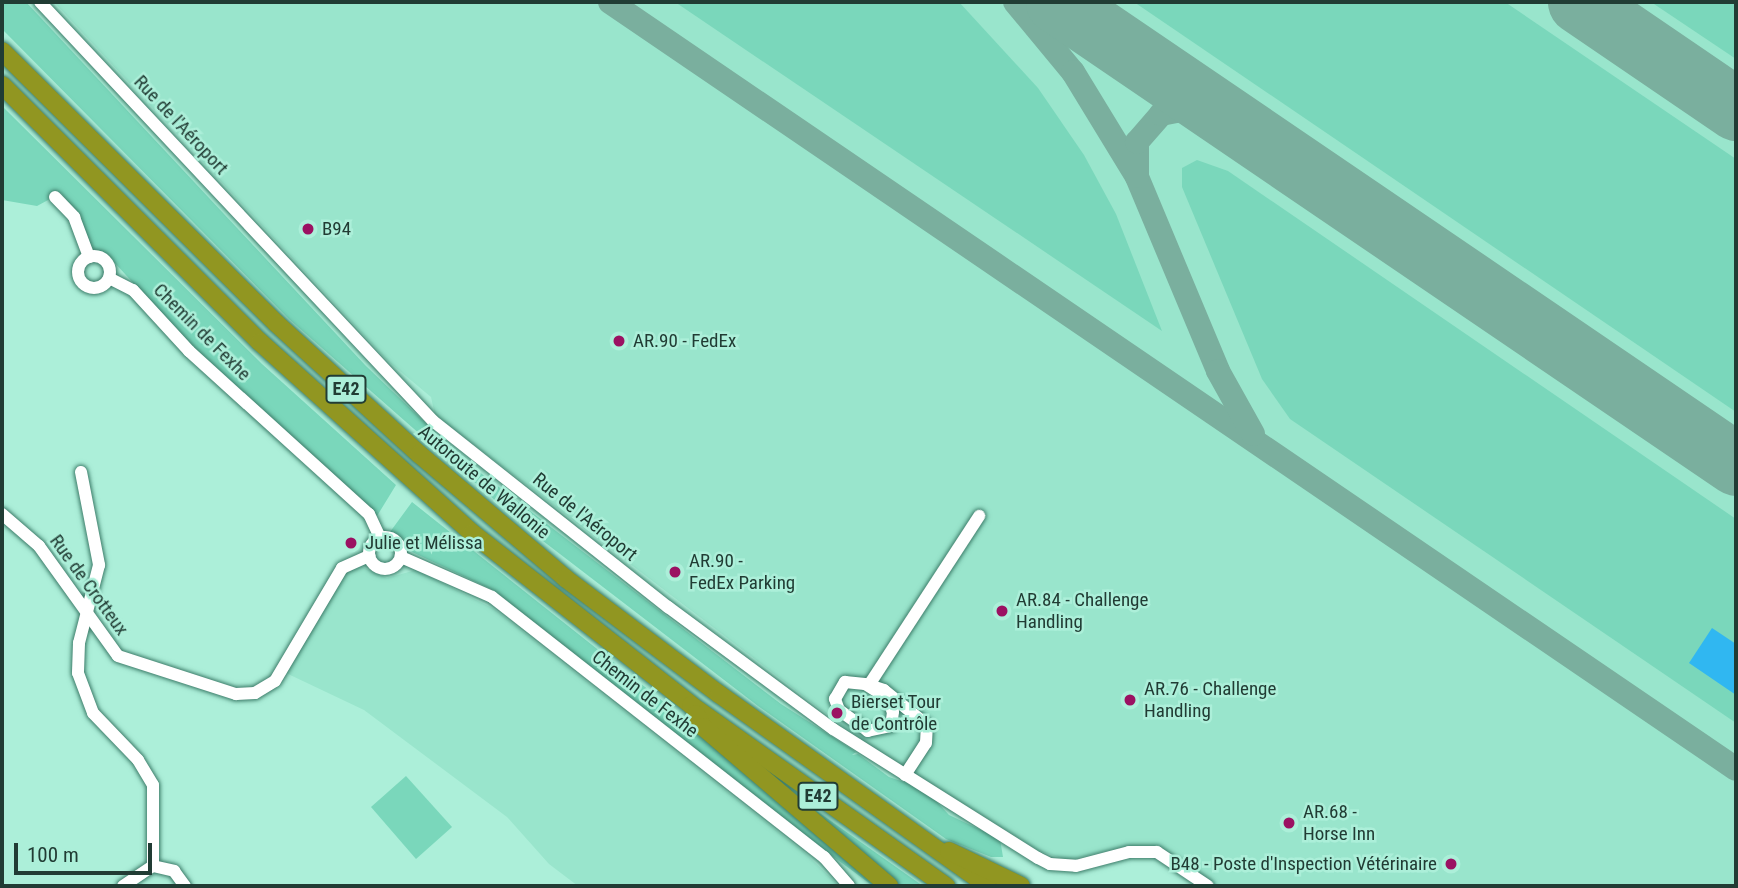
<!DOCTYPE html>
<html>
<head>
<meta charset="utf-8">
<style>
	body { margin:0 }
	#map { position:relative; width:1738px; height:888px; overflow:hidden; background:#acefd9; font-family:"Roboto Condensed",sans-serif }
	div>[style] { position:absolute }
	.built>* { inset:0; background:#99e5cc }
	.green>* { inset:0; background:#7ad7bb }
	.water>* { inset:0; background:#30b7f1 }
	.taxiway>* { height:24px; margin:-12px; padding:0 12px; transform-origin:12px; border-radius:12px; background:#7aaf9e }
	.runway>* { height:63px; margin:-31.5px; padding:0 31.5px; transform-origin:31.5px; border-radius:31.5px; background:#7aaf9e }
	.roads { filter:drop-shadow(0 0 2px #3c7c69) drop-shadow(0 0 2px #3c7c69) }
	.minor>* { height:12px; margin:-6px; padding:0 6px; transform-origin:6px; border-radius:6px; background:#fff }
	.minor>.ring { margin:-6px; padding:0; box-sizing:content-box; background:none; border:12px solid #fff; border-radius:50% }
	.highway>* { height:18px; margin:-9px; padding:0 9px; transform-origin:9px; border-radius:9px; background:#919621 }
	.dots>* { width:19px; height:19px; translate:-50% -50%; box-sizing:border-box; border:4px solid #acefd9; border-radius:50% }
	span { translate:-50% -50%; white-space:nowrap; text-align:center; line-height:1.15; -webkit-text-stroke:5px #acefd9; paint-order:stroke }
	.shield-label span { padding:2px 5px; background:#acefd9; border:2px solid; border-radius:5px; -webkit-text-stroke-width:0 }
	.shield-label { font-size:18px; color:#213c34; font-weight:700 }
	.street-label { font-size:19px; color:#213c34 }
	.poi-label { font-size:19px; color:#213c34 }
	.left { translate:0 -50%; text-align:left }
	.right { translate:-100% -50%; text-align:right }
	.frame { position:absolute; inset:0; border:4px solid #213c34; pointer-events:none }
	.scale { position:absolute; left:14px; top:843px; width:138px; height:32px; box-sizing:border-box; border:4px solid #213c34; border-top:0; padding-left:9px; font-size:21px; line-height:24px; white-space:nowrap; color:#213c34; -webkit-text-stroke:5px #acefd9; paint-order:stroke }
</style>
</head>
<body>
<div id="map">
	<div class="built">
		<i style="clip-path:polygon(54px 2px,1736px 2px,1736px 886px,1218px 886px,1155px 846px,1127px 846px,1068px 860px,1039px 851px,857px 737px,435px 415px,431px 397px,388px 361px)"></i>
		<i style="clip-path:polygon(360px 566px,387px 578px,416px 570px,494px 609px,805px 853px,839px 886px,578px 886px,549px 864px,507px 817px,364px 710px,286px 673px,345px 571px)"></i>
	</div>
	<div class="green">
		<i style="clip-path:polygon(2px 2px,26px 2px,366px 366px,465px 461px,781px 704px,856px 752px,852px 755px,858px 754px,889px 777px,925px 789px,949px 815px,1000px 839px,1003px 857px,991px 857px,946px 839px,758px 706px,530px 531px,289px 319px,2px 29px)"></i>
		<i style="clip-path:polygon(675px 2px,959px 2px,1038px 88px,1084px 155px,1116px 214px,1162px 331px)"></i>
		<i style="clip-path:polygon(1134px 2px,1505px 2px,1736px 159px,1736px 412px)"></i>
		<i style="clip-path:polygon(1651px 2px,1736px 2px,1736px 59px)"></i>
		<i style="clip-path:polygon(2px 106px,262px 364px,396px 485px,377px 516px,196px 351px,113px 261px,89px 246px,78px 214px,61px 193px,37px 206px,2px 200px)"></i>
		<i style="clip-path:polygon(1197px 160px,1228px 171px,1736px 519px,1736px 723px,1290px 419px,1262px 379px,1182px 187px,1182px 168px)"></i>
		<i style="clip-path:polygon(412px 502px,703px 733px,882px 886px,873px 886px,777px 815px,493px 590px,410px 551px,390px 532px)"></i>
		<i style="clip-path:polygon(406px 776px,452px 827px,416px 859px,371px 807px)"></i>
		<i style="clip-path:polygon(784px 788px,906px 874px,923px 886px,896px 886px)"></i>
	</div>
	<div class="water">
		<i style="clip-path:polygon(1712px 628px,1736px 644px,1736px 695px,1689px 663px)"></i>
	</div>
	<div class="taxiway">
		<i style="left:610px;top:2px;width:1362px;rotate:34.26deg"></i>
		<i style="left:1015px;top:2px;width:91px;rotate:50.4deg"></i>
		<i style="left:1073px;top:72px;width:123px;rotate:58.6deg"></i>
		<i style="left:1137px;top:177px;width:210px;rotate:67.3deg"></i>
		<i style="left:1218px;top:371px;width:72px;rotate:60.9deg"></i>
		<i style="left:1137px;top:176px;width:34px;rotate:-90deg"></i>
		<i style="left:1137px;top:142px;width:37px;rotate:-49deg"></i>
		<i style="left:1161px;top:114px;width:38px;rotate:-11deg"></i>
		<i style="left:1198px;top:107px;width:37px;rotate:24deg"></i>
	</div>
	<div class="runway">
		<i style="left:1057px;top:2px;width:821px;rotate:34.23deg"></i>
		<i style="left:1579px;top:2px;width:190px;rotate:34.3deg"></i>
	</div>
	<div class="roads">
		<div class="minor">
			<i style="left:40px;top:2px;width:574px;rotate:46.83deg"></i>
			<i style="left:433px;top:421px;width:300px;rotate:38.4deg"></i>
			<i style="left:668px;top:607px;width:205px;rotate:36.5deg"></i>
			<i style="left:833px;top:729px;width:242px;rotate:32.2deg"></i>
			<i style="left:1038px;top:858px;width:13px;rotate:27deg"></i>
			<i style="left:1050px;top:864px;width:26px;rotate:4deg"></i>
			<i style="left:1076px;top:866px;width:55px;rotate:-14.8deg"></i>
			<i style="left:1129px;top:852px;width:28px"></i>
			<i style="left:1157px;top:852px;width:61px;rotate:33.7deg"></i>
			<i style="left:55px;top:197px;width:28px;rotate:46deg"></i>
			<i style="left:74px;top:217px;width:43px;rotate:69.4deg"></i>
			<i class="ring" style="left:78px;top:256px;width:20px;height:20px"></i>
			<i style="left:109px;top:278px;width:27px;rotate:27deg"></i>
			<i style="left:133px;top:290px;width:83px;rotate:47.4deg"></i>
			<i style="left:189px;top:351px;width:243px;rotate:42.2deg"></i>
			<i style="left:369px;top:514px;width:26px;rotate:65deg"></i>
			<i style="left:81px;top:472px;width:95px;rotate:79deg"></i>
			<i style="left:99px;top:565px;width:81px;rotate:104.4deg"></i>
			<i style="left:79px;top:643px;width:30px;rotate:92deg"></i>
			<i style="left:78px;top:673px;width:43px;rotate:69.4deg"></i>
			<i style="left:93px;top:713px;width:65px;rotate:46.2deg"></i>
			<i style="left:138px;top:760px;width:29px;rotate:59deg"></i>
			<i style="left:153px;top:785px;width:81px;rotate:90deg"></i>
			<i style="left:2px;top:514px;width:49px;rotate:40.9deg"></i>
			<i style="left:39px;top:546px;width:135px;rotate:54.3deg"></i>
			<i style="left:118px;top:656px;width:124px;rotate:17.9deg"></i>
			<i style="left:236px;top:694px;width:19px;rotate:-3deg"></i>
			<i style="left:255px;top:693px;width:23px;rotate:-31deg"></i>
			<i style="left:275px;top:681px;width:131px;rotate:-59.3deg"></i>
			<i style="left:342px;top:568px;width:30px;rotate:-24deg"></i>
			<i class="ring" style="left:369px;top:537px;width:20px;height:20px"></i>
			<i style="left:401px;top:557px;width:99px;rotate:23.7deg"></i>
			<i style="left:492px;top:597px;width:422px;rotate:38.1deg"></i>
			<i style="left:824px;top:857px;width:38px;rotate:49deg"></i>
			<i style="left:845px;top:682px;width:20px;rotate:6deg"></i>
			<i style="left:865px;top:684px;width:26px;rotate:32deg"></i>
			<i style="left:887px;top:698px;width:15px;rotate:67deg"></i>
			<i style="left:893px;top:712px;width:14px;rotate:98deg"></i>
			<i style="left:891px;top:726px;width:24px;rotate:168deg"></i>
			<i style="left:868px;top:731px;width:36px;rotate:-144deg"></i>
			<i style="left:839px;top:710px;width:12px;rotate:-110deg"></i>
			<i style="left:835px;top:699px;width:20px;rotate:-60deg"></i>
			<i style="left:905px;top:775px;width:38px;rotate:-57deg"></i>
			<i style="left:926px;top:743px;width:18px;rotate:-87deg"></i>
			<i style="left:927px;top:725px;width:55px;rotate:-140.9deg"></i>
			<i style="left:884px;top:690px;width:16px;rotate:-162deg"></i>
			<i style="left:869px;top:685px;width:202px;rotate:-56.9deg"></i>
			<i style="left:153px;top:866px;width:22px;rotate:13deg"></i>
			<i style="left:174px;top:871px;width:19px;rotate:54deg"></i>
			<i style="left:123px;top:886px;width:36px;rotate:-34deg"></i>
		</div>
		<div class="highway">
			<i style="left:2px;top:51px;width:387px;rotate:44.8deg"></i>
			<i style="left:277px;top:324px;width:193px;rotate:42.5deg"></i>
			<i style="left:419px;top:454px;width:192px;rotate:40.3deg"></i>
			<i style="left:565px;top:578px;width:193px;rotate:37deg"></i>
			<i style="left:719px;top:694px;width:330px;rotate:35.5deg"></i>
			<i style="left:2px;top:85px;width:364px;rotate:44.9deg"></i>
			<i style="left:260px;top:342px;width:285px;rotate:42deg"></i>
			<i style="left:472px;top:533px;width:278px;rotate:38.1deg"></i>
			<i style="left:691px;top:705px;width:313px;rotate:35.4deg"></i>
			<i style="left:696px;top:714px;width:15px;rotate:62deg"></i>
			<i style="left:703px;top:727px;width:245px;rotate:40.5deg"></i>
			<i style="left:949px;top:851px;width:80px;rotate:25.9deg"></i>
		</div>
	</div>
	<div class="dots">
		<i style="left:308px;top:229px;background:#9b1162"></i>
		<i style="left:619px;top:341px;background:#9b1162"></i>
		<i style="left:351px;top:543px;background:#9b1162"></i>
		<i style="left:675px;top:572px;background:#9b1162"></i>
		<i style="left:1002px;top:611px;background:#9b1162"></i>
		<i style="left:1130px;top:700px;background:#9b1162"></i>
		<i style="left:837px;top:713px;background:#9b1162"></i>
		<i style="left:1289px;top:823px;background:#9b1162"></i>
		<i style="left:1451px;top:864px;background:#9b1162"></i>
	</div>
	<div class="shield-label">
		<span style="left:346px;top:389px">E42</span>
		<span style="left:818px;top:796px">E42</span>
	</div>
	<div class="street-label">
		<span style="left:181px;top:125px;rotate:47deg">Rue de l'Aéroport</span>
		<span style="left:202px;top:332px;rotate:45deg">Chemin de Fexhe</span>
		<span style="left:484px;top:482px;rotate:40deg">Autoroute de Wallonie</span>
		<span style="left:585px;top:517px;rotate:39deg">Rue de l'Aéroport</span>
		<span style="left:89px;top:585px;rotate:54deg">Rue de Crotteux</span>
		<span style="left:645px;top:694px;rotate:38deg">Chemin de Fexhe</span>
	</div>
	<div class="poi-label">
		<span class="left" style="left:322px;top:229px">B94</span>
		<span class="left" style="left:633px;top:341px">AR.90 - FedEx</span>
		<span class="left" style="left:365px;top:543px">Julie et Mélissa</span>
		<span class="left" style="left:689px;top:572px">AR.90 -<br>FedEx Parking</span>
		<span class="left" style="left:1016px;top:611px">AR.84 - Challenge<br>Handling</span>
		<span class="left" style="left:1144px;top:700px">AR.76 - Challenge<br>Handling</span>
		<span class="left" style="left:851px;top:713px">Bierset Tour<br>de Contrôle</span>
		<span class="left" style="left:1303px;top:823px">AR.68 -<br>Horse Inn</span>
		<span class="right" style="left:1437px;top:864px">B48 - Poste d'Inspection Vétérinaire</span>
	</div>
	<div class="frame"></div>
	<div class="scale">100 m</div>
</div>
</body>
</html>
